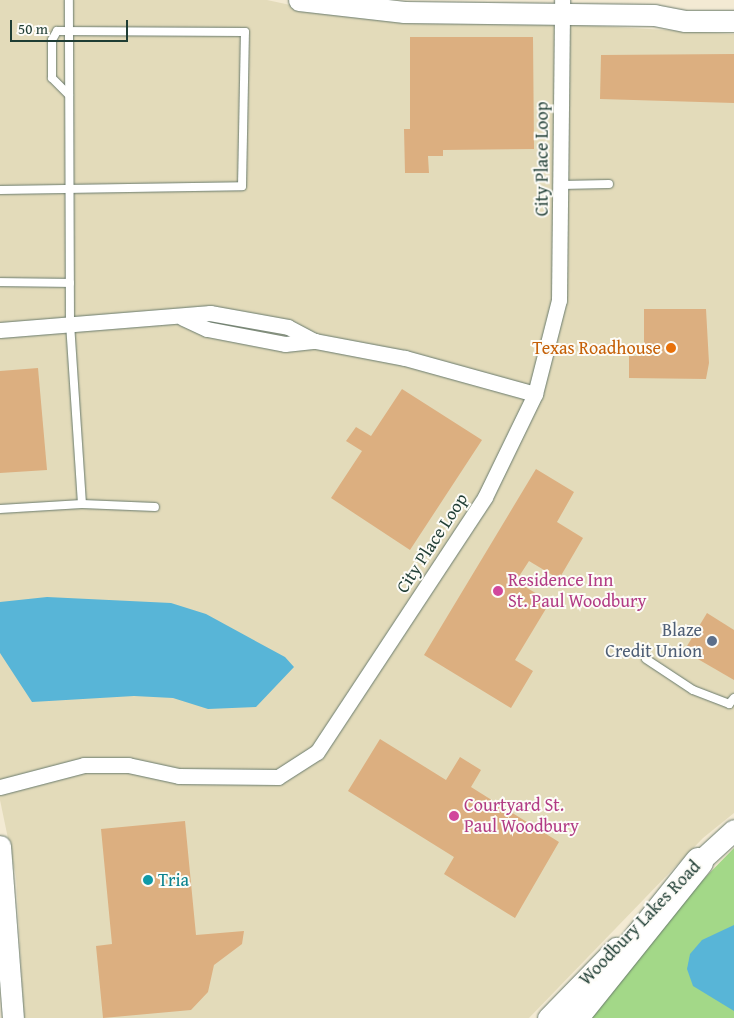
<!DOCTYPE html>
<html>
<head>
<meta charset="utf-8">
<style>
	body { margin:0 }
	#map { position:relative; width:734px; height:1018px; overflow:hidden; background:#f3ead3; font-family:"Gentium Book Plus",serif }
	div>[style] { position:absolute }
	.built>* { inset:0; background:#e3dbba }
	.green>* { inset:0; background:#a3d888 }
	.water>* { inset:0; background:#58b5d7 }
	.building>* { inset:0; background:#dcaf80 }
	.roads { filter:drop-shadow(0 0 1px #697a6c) drop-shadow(0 0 1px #697a6c) }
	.lane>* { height:8px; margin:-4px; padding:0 4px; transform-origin:4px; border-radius:4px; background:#fff }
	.street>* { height:15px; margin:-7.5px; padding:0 7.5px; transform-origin:7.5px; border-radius:7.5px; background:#fff }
	.secondary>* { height:21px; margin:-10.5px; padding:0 10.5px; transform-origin:10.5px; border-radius:10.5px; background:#fff }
	.highway>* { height:28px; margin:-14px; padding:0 14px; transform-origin:14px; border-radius:14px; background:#fff }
	.dots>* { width:14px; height:14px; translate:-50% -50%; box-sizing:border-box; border:2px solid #fdfcf7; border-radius:50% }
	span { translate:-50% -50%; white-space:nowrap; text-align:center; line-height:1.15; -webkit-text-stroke:4px #fdfcf7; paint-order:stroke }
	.street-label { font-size:18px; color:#1f3d34 }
	.food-label { font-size:18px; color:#c56008 }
	.right { translate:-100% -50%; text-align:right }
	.hotel-label { font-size:18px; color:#b23c85 }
	.left { translate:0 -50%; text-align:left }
	.service-label { font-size:18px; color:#4e5e75 }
	.culture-label { font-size:18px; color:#0d838f }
	.scale { position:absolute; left:10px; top:20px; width:118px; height:22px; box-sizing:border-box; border:2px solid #1f3d34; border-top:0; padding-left:6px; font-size:15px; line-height:18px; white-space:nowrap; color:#1f3d34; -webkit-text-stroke:4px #fdfcf7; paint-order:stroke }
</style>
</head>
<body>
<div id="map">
	<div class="built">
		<i style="clip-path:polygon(0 0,267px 0,309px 9px,734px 34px,734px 813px,703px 838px,529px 1018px,24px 1018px,16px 877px,0 800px)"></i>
	</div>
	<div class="green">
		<i style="clip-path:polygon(734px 848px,734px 1018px,586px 1018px,694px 889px)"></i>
	</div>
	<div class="water">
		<i style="clip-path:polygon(47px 597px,171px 603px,206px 614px,285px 657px,294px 667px,256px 707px,208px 709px,173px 698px,134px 696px,32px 702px,0 653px,0 602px)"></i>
		<i style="clip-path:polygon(734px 925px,734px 1011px,693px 986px,687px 969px,690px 954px,702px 940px)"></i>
	</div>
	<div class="building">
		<i style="clip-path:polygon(410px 37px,533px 37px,534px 149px,443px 150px,443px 156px,428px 156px,429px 173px,405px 173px,404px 129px,410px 129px)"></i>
		<i style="clip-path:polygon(734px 54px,734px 103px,600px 99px,601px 55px)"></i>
		<i style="clip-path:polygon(644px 309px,706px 309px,709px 363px,706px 379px,629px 378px,629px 356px,638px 356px,638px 348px,644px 348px)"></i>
		<i style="clip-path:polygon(38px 368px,47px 470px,0 473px,0 371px)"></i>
		<i style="clip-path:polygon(402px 389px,482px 440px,410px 550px,331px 498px,362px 451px,346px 441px,356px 427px,371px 436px)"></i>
		<i style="clip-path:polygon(536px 469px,574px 492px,557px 522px,583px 538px,559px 579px,529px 561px,516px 581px,550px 602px,515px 660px,533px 671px,511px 708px,424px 655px)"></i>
		<i style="clip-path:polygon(707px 613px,734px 630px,734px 680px,684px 651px)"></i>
		<i style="clip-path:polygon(380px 739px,446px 780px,460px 757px,481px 770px,471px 787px,559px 842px,515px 918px,444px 874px,454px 857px,348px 791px)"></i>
		<i style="clip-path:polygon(185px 821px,196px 935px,244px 931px,242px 944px,214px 965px,208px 992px,191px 1010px,103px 1018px,96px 946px,112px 944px,101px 829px)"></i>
	</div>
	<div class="roads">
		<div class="lane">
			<i style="left:561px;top:185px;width:48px;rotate:-1.2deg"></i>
			<i style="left:0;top:190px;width:242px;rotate:-0.9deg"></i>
			<i style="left:242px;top:186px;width:154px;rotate:-88.9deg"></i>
			<i style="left:245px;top:32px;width:188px;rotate:-179.7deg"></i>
			<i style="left:57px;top:31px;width:10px;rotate:119deg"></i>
			<i style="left:52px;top:40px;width:38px;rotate:90deg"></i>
			<i style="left:52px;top:78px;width:24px;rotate:45deg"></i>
			<i style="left:0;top:282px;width:70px;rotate:0.8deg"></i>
			<i style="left:82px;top:504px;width:73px;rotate:2.4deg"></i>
			<i style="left:0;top:509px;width:82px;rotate:-3.5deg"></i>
			<i style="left:82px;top:504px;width:180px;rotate:-93.8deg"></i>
			<i style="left:70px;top:324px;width:324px;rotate:-90.2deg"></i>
			<i style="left:646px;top:659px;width:56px;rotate:33.4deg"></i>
			<i style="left:693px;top:690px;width:39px;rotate:21deg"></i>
			<i style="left:729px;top:704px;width:8px;rotate:-50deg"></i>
		</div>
		<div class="street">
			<i style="left:183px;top:318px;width:26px;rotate:25deg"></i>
			<i style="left:207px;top:329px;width:79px;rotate:10.9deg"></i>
			<i style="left:285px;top:344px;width:30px;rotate:-6deg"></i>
			<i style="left:315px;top:341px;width:92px;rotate:10.7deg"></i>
			<i style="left:405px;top:358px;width:135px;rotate:15.5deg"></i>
			<i style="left:0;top:330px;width:211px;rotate:-4.6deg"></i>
			<i style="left:210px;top:313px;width:79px;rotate:10.2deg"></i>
			<i style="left:288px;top:327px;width:30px;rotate:28deg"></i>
			<i style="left:0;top:787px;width:87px;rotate:-14.7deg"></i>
			<i style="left:84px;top:765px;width:44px"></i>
			<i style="left:128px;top:765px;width:52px;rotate:12.2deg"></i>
			<i style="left:179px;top:776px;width:99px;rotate:0.6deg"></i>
			<i style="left:278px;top:777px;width:46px;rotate:-32.7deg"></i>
			<i style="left:317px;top:752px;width:305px;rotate:-56.6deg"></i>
			<i style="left:485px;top:497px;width:114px;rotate:-64.1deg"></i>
			<i style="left:535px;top:394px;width:97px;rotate:-75.7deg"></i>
			<i style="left:559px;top:300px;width:300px;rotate:-89.4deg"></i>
		</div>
		<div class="secondary">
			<i style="left:299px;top:0;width:106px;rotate:6.5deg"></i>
			<i style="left:404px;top:12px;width:250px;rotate:0.7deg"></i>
			<i style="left:654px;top:15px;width:32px;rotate:11deg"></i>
			<i style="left:685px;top:21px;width:49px"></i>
			<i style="left:0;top:846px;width:172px;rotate:85.7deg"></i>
			<i style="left:688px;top:872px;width:62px;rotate:-42.4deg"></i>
			<i style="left:548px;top:1018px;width:98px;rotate:-45.8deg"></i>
		</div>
		<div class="highway">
			<i style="left:574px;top:1018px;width:200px;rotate:-51.3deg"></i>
		</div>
	</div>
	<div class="dots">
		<i style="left:671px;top:348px;background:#e8710a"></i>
		<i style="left:498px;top:591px;background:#d1479c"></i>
		<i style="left:712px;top:641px;background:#5c6f8a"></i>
		<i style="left:454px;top:816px;background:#d1479c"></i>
		<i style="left:148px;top:880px;background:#0f9aa8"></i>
	</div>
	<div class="street-label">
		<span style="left:542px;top:159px;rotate:-90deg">City Place Loop</span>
		<span style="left:432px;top:543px;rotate:-57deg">City Place Loop</span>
		<span style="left:640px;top:923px;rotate:-46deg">Woodbury Lakes Road</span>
	</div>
	<div class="food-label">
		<span class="right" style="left:661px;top:348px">Texas Roadhouse</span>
	</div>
	<div class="hotel-label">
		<span class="left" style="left:508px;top:591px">Residence Inn<br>St. Paul Woodbury</span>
		<span class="left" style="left:464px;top:816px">Courtyard St.<br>Paul Woodbury</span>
	</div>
	<div class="service-label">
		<span class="right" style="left:702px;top:641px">Blaze<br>Credit Union</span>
	</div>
	<div class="culture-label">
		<span class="left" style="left:158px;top:880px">Tria</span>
	</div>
	<div class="scale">50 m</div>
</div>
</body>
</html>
